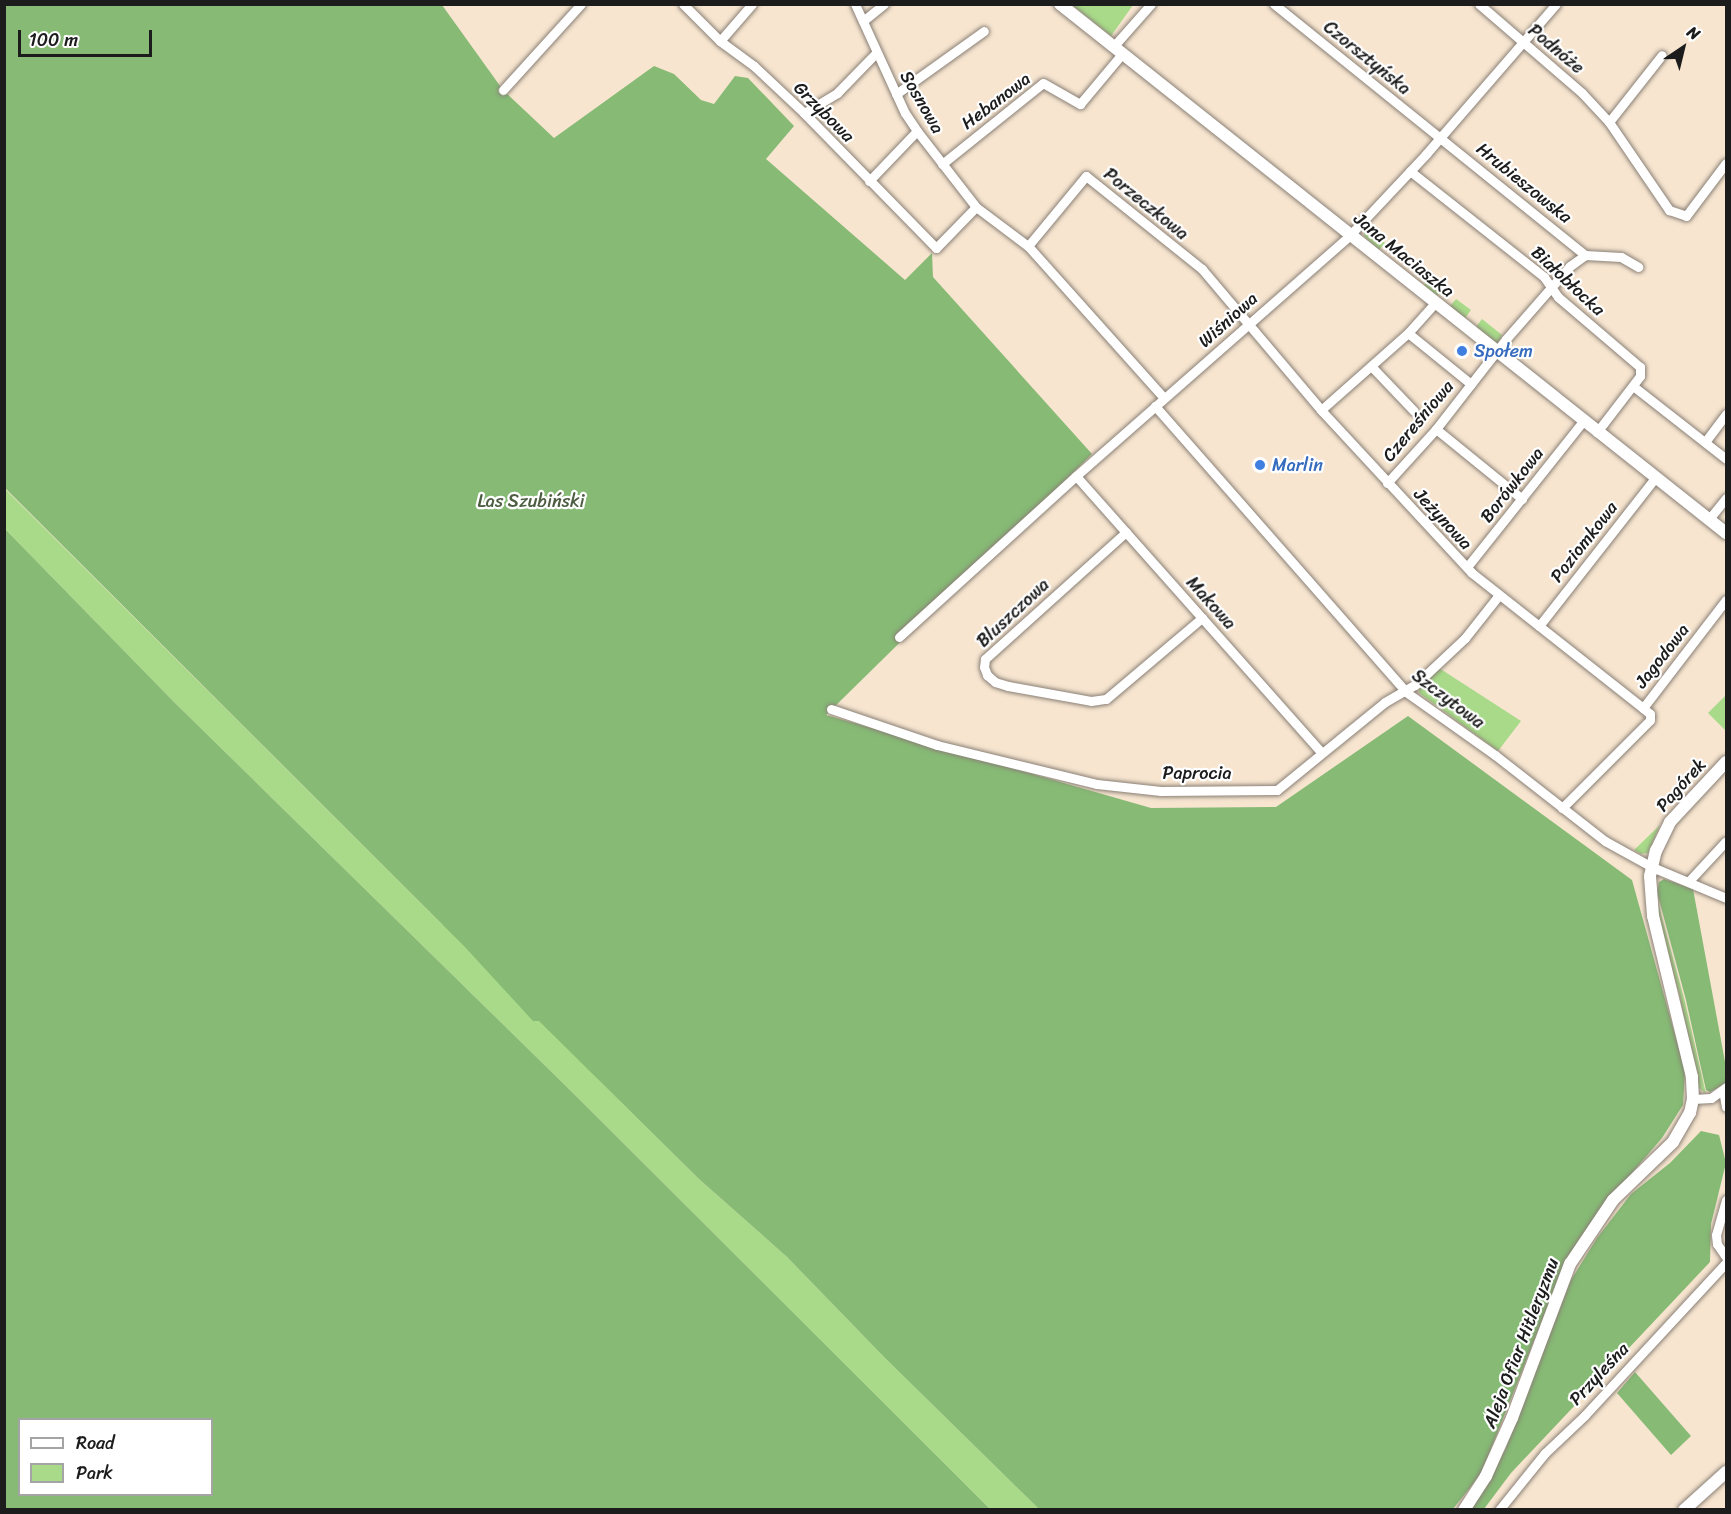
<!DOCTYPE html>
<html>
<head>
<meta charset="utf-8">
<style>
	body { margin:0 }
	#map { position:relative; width:1731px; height:1514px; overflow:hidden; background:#f7e5d0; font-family:Sriracha,sans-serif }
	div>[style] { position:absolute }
	.green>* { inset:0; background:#a8da89 }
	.forest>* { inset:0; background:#86ba75 }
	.roads { filter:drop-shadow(0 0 2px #8a8076) drop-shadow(0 0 2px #8a8076) }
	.minor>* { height:9px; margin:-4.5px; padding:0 4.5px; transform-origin:4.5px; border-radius:4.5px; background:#fff }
	.tertiary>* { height:12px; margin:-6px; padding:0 6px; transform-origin:6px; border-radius:6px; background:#fff }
	.dots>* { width:16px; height:16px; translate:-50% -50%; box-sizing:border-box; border:3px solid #fff; border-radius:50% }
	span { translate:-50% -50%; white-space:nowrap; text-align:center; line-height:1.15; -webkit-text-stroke:4.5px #fff; paint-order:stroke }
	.street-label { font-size:18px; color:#1c1c1c }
	.shop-label { font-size:18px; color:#366cbe }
	.left { translate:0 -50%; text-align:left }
	.park-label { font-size:18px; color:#4d5e42 }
	.frame { position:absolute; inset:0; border:6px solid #1c1c1c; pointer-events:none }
	.legend { position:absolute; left:18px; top:1418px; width:195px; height:78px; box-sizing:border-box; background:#fff; border:2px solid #a4a4a4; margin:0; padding:8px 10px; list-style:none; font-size:18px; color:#1c1c1c }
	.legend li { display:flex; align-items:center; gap:12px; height:30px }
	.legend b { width:30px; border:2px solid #a4a4a4 }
	.north { position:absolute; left:1653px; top:18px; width:60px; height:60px; -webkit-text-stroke:4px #fff; paint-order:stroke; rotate:35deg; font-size:16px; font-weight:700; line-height:24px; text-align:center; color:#1c1c1c }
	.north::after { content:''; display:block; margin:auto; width:21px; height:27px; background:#1c1c1c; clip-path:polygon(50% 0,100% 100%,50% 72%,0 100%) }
	.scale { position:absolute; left:18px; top:30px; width:134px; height:27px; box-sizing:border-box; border:3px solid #1c1c1c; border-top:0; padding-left:8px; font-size:18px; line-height:21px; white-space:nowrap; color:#1c1c1c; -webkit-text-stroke:4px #fff; paint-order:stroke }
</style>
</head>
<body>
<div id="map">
	<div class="green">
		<i style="clip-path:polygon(1072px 5px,1133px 5px,1111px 36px)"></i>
		<i style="clip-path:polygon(1371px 223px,1375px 226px,1376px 235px,1385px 243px,1379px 250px,1364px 236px,1364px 231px)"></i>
		<i style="clip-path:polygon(1429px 278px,1444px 289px,1437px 296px,1424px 285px)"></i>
		<i style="clip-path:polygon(1456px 299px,1471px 310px,1465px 318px,1450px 306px)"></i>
		<i style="clip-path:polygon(1482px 319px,1502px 335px,1499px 341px,1496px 343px,1476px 327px)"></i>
		<i style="clip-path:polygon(4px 488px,443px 925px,678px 655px,599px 1080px,699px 1179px,787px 1257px,885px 1358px,1039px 1509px,990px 1509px,574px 1094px,174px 702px,5px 529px)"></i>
		<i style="clip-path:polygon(1439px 668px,1521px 721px,1498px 751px,1419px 693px,1419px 688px)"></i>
		<i style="clip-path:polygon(1726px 695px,1726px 731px,1708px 713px)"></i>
		<i style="clip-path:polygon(1660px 825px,1648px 853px,1641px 854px,1634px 850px)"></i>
		<i style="clip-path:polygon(1655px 892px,1685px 1002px,1706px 1094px,1698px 1087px,1679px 993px,1658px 919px)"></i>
	</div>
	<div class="forest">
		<i style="clip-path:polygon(4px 5px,442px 5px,503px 90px,554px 138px,654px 66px,674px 74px,701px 100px,714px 104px,735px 76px,748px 78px,794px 126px,766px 159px,905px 280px,932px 253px,933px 277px,1092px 454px,826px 715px,1151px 808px,1276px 807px,1408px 716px,1632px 880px,1685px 1071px,1683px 1105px,1662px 1138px,1602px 1208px,1564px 1265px,1481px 1474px,1490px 1476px,1505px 1450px,1571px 1280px,1597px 1238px,1631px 1194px,1670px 1163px,1701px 1131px,1719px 1135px,1726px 1163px,1711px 1224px,1710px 1262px,1511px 1473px,1484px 1509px,1469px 1509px,1480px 1475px,1453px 1509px,1039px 1509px,885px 1358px,787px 1257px,699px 1179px,539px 1021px,533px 1021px,464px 946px,5px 488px)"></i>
		<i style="clip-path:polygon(evenodd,5px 529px,174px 702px,574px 1094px,990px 1509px,5px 1509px,5px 529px,20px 1420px,212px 1420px,212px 1494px,20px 1494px,20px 1420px)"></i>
		<i style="clip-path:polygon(1664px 879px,1693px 889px,1726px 1067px,1726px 1083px,1710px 1092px,1706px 1090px,1686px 1000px,1657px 892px,1659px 882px)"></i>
		<i style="clip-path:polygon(1635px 1372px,1691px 1436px,1671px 1455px,1617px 1393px)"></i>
	</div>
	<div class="roads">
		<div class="minor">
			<i style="left:683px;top:4px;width:52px;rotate:45deg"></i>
			<i style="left:720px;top:41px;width:42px;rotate:36.3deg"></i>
			<i style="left:754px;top:66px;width:69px;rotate:43.2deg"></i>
			<i style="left:804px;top:113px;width:189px;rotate:45.6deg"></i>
			<i style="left:936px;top:248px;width:57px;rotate:-45.7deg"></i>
			<i style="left:855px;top:4px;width:120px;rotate:65.4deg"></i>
			<i style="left:905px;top:113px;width:22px;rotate:56deg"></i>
			<i style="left:917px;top:131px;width:96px;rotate:52.2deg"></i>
			<i style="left:976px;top:207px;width:65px;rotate:36.9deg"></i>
			<i style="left:1274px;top:4px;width:400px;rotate:38.9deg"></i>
			<i style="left:1479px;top:4px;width:136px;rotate:40.8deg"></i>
			<i style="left:1582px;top:93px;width:40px;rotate:47deg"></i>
			<i style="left:1609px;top:122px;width:107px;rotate:55.7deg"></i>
			<i style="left:1669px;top:210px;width:18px;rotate:19deg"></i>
			<i style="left:1686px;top:216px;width:66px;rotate:-53deg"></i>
			<i style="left:863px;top:21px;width:27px;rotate:-39deg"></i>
			<i style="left:720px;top:41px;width:49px;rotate:-49.1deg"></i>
			<i style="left:1113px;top:47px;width:57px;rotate:-48.5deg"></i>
			<i style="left:503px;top:90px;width:116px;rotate:-47.8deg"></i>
			<i style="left:896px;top:94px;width:108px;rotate:-35.6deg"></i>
			<i style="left:804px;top:113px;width:39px;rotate:-31deg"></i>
			<i style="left:837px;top:93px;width:56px;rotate:-45.7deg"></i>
			<i style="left:1609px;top:122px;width:85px;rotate:-51.7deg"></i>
			<i style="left:942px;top:164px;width:129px;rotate:-38.7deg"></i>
			<i style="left:1043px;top:83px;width:43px;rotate:29.6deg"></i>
			<i style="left:1080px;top:104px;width:65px;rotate:-50deg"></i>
			<i style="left:1410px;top:171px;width:171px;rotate:38.3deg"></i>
			<i style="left:1544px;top:277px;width:24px;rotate:55deg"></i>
			<i style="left:1558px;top:297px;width:108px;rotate:40.5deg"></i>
			<i style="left:1640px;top:367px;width:9px;rotate:90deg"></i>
			<i style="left:1640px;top:376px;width:71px;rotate:127.5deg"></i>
			<i style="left:869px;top:181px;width:69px;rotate:-46.2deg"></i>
			<i style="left:1408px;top:333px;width:81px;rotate:39deg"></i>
			<i style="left:1371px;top:366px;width:62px;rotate:46.3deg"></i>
			<i style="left:1633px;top:386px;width:118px;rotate:38.1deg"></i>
			<i style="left:1164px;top:398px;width:204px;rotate:-131.8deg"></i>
			<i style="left:1028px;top:246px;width:91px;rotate:-50.4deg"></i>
			<i style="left:1086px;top:176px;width:149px;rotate:38.7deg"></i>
			<i style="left:1202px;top:269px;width:185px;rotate:49.8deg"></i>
			<i style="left:1321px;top:410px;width:222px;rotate:47.2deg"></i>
			<i style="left:1472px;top:573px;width:218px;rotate:38.3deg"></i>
			<i style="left:1155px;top:406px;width:381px;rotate:48.7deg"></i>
			<i style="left:1406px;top:692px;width:109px;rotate:35.3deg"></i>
			<i style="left:1495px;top:755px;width:140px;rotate:38deg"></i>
			<i style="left:1605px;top:841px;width:54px;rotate:29deg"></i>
			<i style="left:1652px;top:867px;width:80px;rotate:22.7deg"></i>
			<i style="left:1321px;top:410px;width:116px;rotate:-41.5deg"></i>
			<i style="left:1408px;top:333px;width:40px;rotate:-48deg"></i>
			<i style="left:1436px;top:429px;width:111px;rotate:39.1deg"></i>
			<i style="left:1705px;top:442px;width:35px;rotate:-53deg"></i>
			<i style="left:1076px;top:476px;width:370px;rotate:48.4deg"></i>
			<i style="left:1387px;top:483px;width:73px;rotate:-47.8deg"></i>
			<i style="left:1436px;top:429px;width:114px;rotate:-52.1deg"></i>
			<i style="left:1506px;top:339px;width:97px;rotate:-48.8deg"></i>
			<i style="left:1570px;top:266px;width:19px;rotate:-36deg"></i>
			<i style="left:1585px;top:255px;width:36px;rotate:3deg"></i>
			<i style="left:1621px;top:257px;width:20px;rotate:30deg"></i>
			<i style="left:1709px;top:519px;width:27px;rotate:-51deg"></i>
			<i style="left:1126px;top:532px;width:190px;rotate:138deg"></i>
			<i style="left:985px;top:659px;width:8px;rotate:97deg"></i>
			<i style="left:984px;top:667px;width:9px;rotate:69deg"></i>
			<i style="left:987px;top:675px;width:11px;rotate:41deg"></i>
			<i style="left:995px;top:682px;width:14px;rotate:17deg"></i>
			<i style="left:1008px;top:686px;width:84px;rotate:10.2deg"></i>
			<i style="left:1091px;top:701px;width:15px;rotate:-8deg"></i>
			<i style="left:1106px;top:699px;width:126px;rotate:-40.2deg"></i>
			<i style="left:1467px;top:567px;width:186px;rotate:-51.5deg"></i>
			<i style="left:1539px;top:626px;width:188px;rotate:-51.9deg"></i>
			<i style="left:899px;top:637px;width:239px;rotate:-42.3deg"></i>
			<i style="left:1076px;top:476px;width:365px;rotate:-41.3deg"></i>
			<i style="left:1350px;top:235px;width:111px;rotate:-46.8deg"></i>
			<i style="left:1426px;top:154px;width:198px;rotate:-49.1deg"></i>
			<i style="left:831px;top:709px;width:112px;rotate:18.8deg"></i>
			<i style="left:937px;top:745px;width:165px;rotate:13.7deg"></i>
			<i style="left:1097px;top:784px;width:64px;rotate:6.2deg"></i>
			<i style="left:1161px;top:791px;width:116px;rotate:-0.5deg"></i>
			<i style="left:1277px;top:790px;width:139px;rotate:-39.2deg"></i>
			<i style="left:1385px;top:702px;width:34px;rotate:-30deg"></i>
			<i style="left:1415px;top:685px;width:69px;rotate:-43.2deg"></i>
			<i style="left:1465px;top:638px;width:55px;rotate:-51.7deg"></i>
			<i style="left:1562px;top:808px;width:124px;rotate:-45deg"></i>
			<i style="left:1650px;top:720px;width:6px;rotate:-90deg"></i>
			<i style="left:1650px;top:714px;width:9px;rotate:-139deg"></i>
			<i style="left:1643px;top:708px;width:136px;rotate:-52.5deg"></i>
			<i style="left:1689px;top:881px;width:54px;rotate:-47.2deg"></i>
			<i style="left:1723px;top:1090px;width:17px;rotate:80deg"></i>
			<i style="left:1693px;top:1099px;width:18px;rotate:-3deg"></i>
			<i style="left:1711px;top:1098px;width:19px;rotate:-36deg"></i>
			<i style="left:1726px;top:1200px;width:36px;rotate:106deg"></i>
			<i style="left:1716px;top:1235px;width:9px;rotate:84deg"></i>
			<i style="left:1717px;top:1244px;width:16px;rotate:55deg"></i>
			<i style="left:1499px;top:1510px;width:73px;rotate:-51.1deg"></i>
			<i style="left:1545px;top:1453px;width:55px;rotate:-43.5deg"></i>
			<i style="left:1585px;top:1415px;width:207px;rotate:-47.2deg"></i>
		</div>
		<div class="tertiary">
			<i style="left:1060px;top:4px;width:851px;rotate:38.46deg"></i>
			<i style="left:1464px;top:1510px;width:40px;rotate:-57.1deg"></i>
			<i style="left:1486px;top:1476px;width:64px;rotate:-65.9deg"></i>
			<i style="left:1512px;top:1418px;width:165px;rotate:-69.4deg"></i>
			<i style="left:1570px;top:1264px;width:77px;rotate:-56.1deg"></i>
			<i style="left:1613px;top:1200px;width:83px;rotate:-44deg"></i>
			<i style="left:1673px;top:1142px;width:34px;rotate:-60deg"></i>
			<i style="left:1690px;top:1113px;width:14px;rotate:-78deg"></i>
			<i style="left:1693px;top:1099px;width:22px;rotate:-93deg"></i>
			<i style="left:1692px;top:1077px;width:166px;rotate:-103.6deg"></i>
			<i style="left:1653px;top:916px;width:40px;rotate:-94.3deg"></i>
			<i style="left:1650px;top:876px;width:26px;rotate:-77deg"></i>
			<i style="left:1656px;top:851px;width:32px;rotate:-64deg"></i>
			<i style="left:1670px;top:822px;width:82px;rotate:-47deg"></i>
			<i style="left:1684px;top:1510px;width:57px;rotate:-42.1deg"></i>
		</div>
	</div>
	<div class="dots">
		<i style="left:1462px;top:351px;background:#3f7fe0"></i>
		<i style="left:1260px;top:465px;background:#3f7fe0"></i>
	</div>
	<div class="street-label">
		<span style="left:1556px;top:49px;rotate:40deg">Podnóże</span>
		<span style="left:1367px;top:58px;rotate:39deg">Czorsztyńska</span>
		<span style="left:996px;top:101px;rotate:-37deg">Hebanowa</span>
		<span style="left:922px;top:102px;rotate:60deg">Sosnowa</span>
		<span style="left:824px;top:112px;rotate:45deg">Grzybowa</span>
		<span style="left:1524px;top:183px;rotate:39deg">Hrubieszowska</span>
		<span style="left:1146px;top:204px;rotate:39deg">Porzeczkowa</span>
		<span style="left:1404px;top:255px;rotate:39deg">Jana Maciaszka</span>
		<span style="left:1568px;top:281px;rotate:43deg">Białobłocka</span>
		<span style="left:1228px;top:320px;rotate:-42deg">Wiśniowa</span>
		<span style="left:1418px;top:421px;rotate:-50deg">Czereśniowa</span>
		<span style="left:1512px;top:485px;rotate:-52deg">Borówkowa</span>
		<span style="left:1443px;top:519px;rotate:47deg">Jeżynowa</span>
		<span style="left:1584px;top:542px;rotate:-52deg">Poziomkowa</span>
		<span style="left:1211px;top:603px;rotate:48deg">Makowa</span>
		<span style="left:1013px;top:613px;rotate:-43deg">Bluszczowa</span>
		<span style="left:1662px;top:656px;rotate:-52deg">Jagodowa</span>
		<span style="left:1448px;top:699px;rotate:37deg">Szczytowa</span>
		<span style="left:1197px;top:773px">Paprocia</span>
		<span style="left:1681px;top:785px;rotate:-48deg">Pagórek</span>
		<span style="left:1521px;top:1343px;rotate:-69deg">Aleja Ofiar Hitleryzmu</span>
		<span style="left:1599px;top:1374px;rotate:-47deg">Przyleśna</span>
	</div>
	<div class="shop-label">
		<span class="left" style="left:1474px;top:351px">Społem</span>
		<span class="left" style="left:1272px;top:465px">Marlin</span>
	</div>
	<div class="park-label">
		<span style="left:531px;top:501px">Las Szubiński</span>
	</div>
	<div class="frame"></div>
	<ul class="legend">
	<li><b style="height:8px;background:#fff"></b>Road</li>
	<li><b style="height:16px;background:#a8da89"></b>Park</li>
	</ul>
	<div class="north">N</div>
	<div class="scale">100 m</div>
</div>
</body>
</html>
